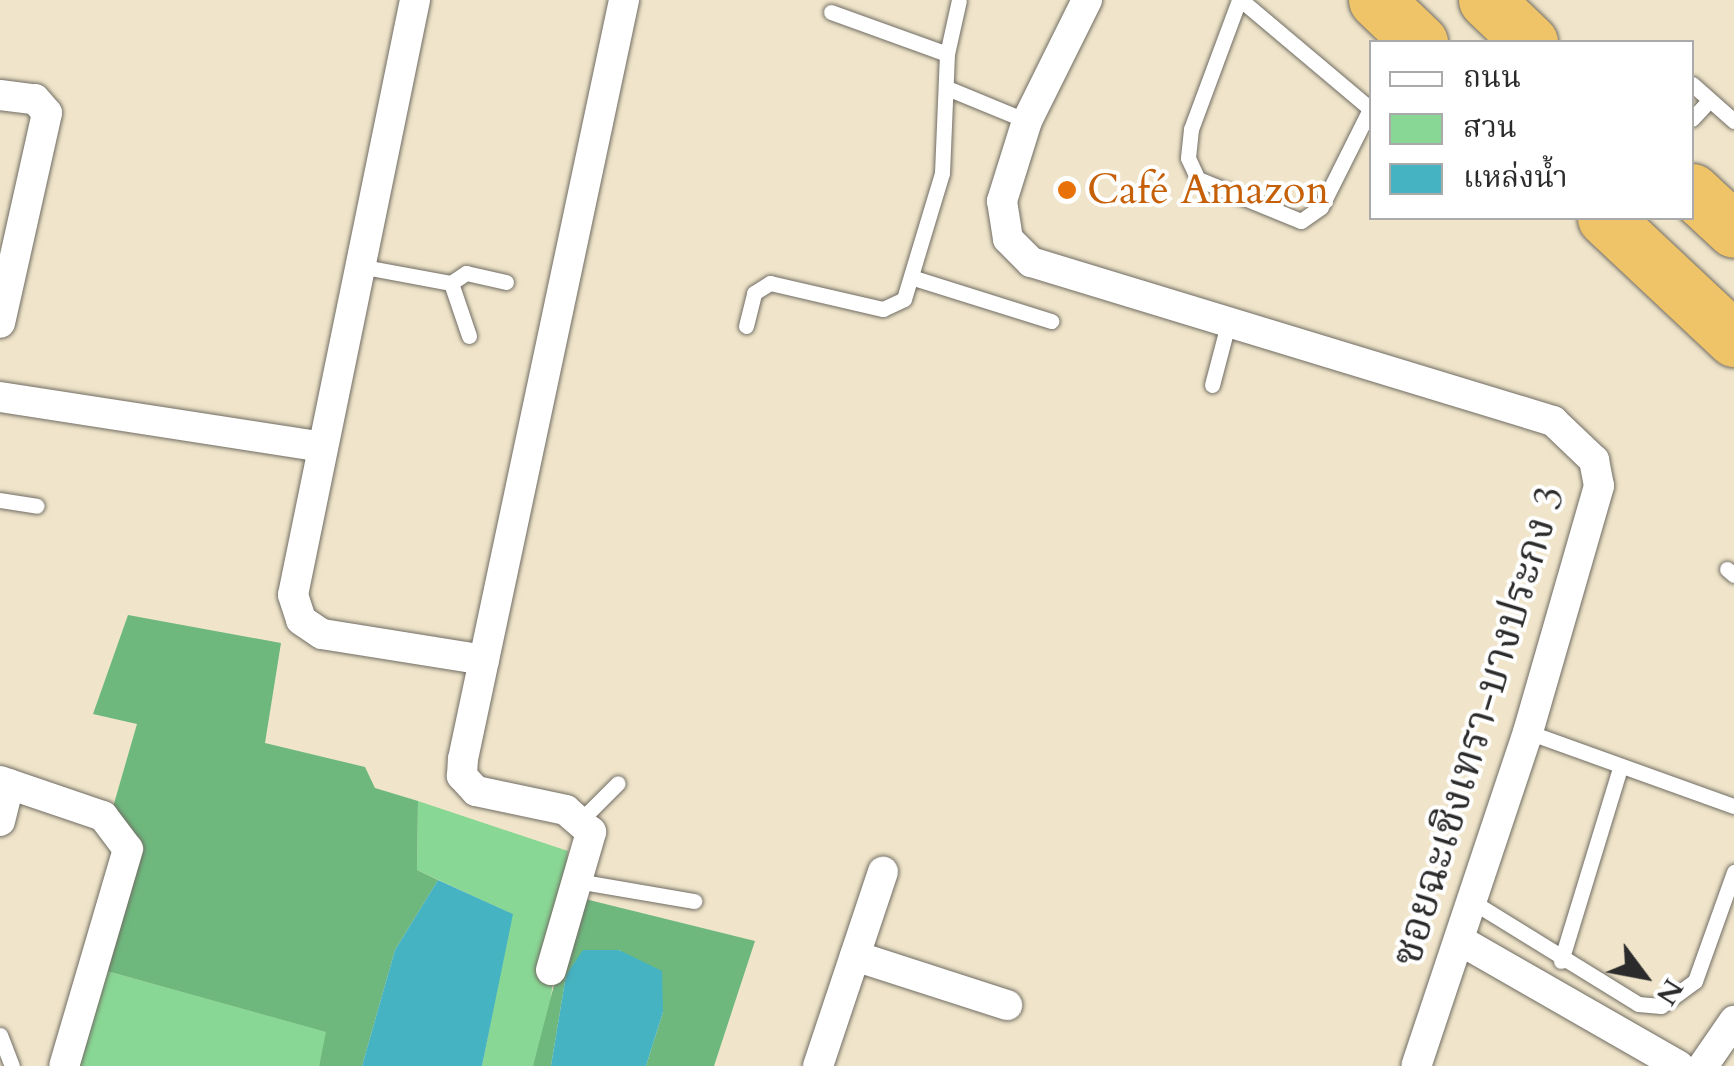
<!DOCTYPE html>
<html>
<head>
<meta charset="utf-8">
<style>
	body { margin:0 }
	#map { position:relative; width:1734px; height:1066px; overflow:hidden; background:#f0e5ca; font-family:Cardo,"Noto Serif Thai",serif }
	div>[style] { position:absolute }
	.green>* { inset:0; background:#89d795 }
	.forest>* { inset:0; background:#6eb87e }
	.water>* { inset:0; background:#45b3c2 }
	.roads { filter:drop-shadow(0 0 2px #706c63) drop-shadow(0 0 2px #706c63) }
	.lane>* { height:15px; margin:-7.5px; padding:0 7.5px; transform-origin:7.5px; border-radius:7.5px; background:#fff }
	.street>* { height:30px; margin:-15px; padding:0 15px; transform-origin:15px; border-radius:15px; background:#fff }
	.highway>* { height:55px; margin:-27.5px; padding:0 27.5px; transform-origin:27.5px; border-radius:27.5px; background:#efc469 }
	.dots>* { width:28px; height:28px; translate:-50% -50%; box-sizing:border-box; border:5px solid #fff; border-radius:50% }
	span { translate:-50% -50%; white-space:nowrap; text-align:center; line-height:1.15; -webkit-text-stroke:8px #fff; paint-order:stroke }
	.food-label { font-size:42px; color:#c56008 }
	.left { translate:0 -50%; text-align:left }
	.street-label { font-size:42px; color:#2b2b2b }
	.legend { position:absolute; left:1369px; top:40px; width:325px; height:180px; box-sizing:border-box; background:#fff; border:2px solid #aaa; margin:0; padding:12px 18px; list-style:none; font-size:30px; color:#2b2b2b }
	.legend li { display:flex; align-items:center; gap:20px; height:50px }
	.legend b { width:50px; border:2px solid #aaa }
	.north { position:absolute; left:1594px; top:926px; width:100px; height:100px; -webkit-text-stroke:8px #fff; paint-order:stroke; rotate:122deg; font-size:28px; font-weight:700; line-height:40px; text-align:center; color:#2b2b2b }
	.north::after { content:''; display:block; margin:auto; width:35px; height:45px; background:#2b2b2b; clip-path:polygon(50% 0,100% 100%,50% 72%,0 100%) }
</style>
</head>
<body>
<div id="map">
	<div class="green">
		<i style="clip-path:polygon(418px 801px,568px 851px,548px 1023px,533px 1066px,482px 1066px,512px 914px,417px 870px)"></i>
		<i style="clip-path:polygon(103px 970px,327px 1032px,319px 1066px,75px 1066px)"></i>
	</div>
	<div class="forest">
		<i style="clip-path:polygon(128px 615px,281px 643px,265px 743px,365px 767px,375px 788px,418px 801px,417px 870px,438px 880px,395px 950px,362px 1066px,319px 1066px,326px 1032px,103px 970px,139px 839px,113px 807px,137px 724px,93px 714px)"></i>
		<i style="clip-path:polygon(577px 897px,755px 941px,714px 1066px,646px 1066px,663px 1012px,620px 950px,584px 950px,566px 975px,551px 1066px,533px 1066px)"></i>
	</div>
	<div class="water">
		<i style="clip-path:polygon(438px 880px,513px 914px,482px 1066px,362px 1066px,395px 950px)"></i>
		<i style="clip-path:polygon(583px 950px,619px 950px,662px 971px,663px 1012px,646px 1066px,551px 1066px,566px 975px)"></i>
	</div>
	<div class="roads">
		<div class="lane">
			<i style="left:1239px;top:0;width:138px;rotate:110.4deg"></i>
			<i style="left:1191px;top:129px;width:29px;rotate:96deg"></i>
			<i style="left:1188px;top:158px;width:23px;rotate:65deg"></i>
			<i style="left:1198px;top:179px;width:111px;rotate:22.2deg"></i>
			<i style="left:1301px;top:221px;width:24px;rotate:-35deg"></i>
			<i style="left:1321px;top:207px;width:114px;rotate:-63.4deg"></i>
			<i style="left:1241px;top:0;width:165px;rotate:40.1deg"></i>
			<i style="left:831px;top:12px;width:123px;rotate:19.9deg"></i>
			<i style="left:1692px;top:84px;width:56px;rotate:41.4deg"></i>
			<i style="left:947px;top:88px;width:87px;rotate:22.4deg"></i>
			<i style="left:1692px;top:119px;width:26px;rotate:-47deg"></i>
			<i style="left:359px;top:266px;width:94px;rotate:10.5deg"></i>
			<i style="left:451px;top:283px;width:56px;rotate:71.2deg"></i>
			<i style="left:914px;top:278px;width:144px;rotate:17.4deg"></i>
			<i style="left:451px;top:283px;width:18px;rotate:-34deg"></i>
			<i style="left:466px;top:273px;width:41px;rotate:12.7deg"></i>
			<i style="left:746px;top:326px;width:34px;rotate:-76deg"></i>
			<i style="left:754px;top:293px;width:19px;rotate:-32deg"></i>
			<i style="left:770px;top:283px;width:116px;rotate:13deg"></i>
			<i style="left:883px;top:309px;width:23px;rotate:-25deg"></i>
			<i style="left:904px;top:299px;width:132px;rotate:-73.2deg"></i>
			<i style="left:942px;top:173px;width:119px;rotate:-87.6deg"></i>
			<i style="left:947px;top:54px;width:55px;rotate:-77.5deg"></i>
			<i style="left:1212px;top:385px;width:59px;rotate:-75.3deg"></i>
			<i style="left:0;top:500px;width:37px;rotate:9deg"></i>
			<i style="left:1727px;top:569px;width:9px;rotate:41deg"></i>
			<i style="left:1528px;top:732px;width:219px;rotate:19.8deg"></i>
			<i style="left:583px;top:818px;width:49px;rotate:-45deg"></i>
			<i style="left:577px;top:881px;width:119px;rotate:9.7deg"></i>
			<i style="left:1473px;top:902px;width:194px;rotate:31.7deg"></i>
			<i style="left:1638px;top:1004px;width:23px;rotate:5deg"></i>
			<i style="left:1661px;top:1006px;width:42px;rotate:-36.3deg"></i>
			<i style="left:1695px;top:981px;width:116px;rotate:-70.3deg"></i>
			<i style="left:1561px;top:961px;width:202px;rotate:-73deg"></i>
			<i style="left:0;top:1035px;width:33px;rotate:69deg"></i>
		</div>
		<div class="street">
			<i style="left:415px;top:0;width:607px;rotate:101.59deg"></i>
			<i style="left:293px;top:595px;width:26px;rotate:72deg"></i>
			<i style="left:301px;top:620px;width:25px;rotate:34deg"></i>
			<i style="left:322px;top:634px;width:164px;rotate:9.1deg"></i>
			<i style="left:1087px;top:0;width:135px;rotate:116.4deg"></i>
			<i style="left:1027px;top:121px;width:84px;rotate:107.4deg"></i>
			<i style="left:1002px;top:201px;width:38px;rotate:81deg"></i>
			<i style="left:1008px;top:239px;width:33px;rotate:45deg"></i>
			<i style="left:1031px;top:262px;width:546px;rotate:16.94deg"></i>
			<i style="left:1553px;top:421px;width:57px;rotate:43.6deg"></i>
			<i style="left:1594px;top:460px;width:26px;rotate:79deg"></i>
			<i style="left:1599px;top:486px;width:256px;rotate:106.1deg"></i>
			<i style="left:1528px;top:732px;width:352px;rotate:108.5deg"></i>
			<i style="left:0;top:95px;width:35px;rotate:7deg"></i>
			<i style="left:35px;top:99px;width:18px;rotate:49deg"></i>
			<i style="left:47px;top:113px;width:215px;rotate:102.6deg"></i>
			<i style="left:0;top:397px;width:326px;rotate:8.8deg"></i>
			<i style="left:0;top:781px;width:109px;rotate:18.8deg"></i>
			<i style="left:103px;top:816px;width:41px;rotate:52.9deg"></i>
			<i style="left:128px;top:849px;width:226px;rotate:106.4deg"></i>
			<i style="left:0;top:821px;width:38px;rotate:-76deg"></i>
			<i style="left:1461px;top:941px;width:251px;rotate:29.8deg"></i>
			<i style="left:855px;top:956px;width:160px;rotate:17.9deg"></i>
			<i style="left:551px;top:970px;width:144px;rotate:-73.8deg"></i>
			<i style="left:591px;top:832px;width:33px;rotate:-139deg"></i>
			<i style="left:566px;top:810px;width:92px;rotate:-168.1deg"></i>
			<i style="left:476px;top:791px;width:21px;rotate:-133deg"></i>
			<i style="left:462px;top:776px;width:17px;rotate:-87deg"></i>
			<i style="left:463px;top:759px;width:776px;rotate:-78.02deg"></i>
			<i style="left:818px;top:1066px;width:205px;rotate:-71.5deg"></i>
			<i style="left:1703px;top:1066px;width:55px;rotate:-55.4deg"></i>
		</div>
		<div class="highway">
			<i style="left:1376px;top:0;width:61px;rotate:43.7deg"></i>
			<i style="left:1486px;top:0;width:61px;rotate:43.7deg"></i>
			<i style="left:1692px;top:191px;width:57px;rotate:42.9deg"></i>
			<i style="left:1605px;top:218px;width:177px;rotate:43.2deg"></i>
		</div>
	</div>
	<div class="dots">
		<i style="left:1067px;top:190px;background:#e8710a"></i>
	</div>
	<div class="food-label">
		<span class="left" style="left:1087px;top:190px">Café Amazon</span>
	</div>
	<div class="street-label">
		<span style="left:1479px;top:726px;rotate:-73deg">ซอยฉะเชิงเทรา-บางประกง 3</span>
	</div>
	<ul class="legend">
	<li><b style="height:12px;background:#fff"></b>ถนน</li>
	<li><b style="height:28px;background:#89d795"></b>สวน</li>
	<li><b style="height:28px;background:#45b3c2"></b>แหล่งน้ำ</li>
	</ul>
	<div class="north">N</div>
</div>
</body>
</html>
